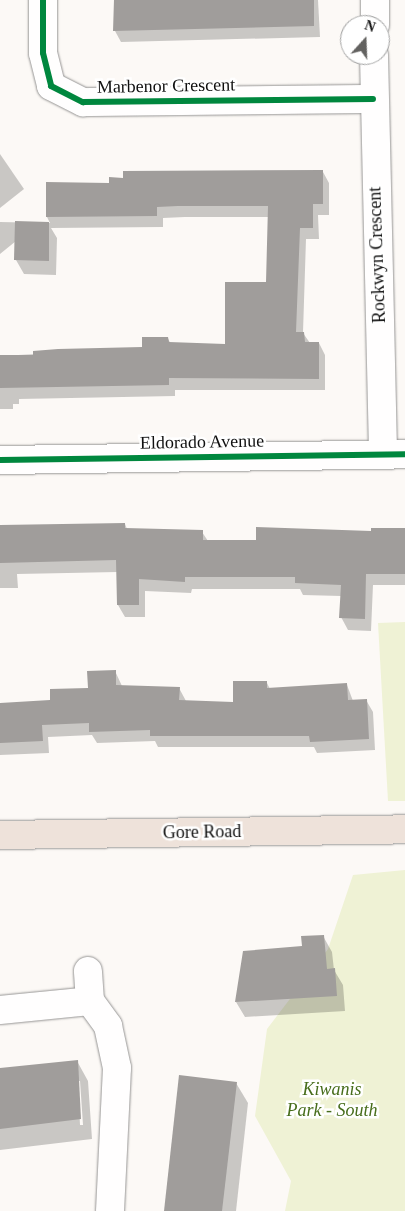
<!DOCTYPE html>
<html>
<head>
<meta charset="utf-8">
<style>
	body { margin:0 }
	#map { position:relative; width:405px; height:1211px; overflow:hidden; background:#fcf9f6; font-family:Georgia,serif }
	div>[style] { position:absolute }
	.green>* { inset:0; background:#eff2d5 }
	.shadow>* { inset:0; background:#0003 }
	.building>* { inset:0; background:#a09d9b }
	.roads { filter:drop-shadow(0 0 1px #969594) drop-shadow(0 0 1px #969594) }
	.minor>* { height:28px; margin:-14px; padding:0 14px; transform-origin:14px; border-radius:14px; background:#fffefe }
	.major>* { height:28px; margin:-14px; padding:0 14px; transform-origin:14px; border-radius:14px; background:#eee2da }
	.cycleway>* { height:6px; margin:-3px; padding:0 3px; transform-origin:3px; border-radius:3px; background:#00873e }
	span { translate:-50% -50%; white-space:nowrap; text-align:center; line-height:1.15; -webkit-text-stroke:5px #fff; paint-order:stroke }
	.street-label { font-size:18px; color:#101010 }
	.park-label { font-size:18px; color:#476d1c; font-style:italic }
	.north { position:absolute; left:340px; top:15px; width:50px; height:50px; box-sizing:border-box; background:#fff; border:1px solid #9f9f9f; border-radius:50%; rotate:20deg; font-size:14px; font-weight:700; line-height:20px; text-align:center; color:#101010 }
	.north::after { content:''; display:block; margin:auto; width:18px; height:22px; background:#636260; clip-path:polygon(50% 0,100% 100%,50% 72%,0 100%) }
</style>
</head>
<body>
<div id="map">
	<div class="green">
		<i style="clip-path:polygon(405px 622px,405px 801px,388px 801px,378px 623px)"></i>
		<i style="clip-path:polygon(405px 870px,405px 1211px,285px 1211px,291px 1181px,255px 1116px,267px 1029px,328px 949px,353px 875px)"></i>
	</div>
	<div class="shadow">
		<i style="clip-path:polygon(115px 0,318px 0,320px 37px,121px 42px,115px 31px)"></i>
		<i style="clip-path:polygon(0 154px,24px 189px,0 208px)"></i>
		<i style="clip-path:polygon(323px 172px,329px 183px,329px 215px,318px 215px,319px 239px,306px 239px,303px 333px,310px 343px,319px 343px,325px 355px,325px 390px,175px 390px,175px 396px,19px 399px,19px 404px,13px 404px,13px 409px,0 409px,0 356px,144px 348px,168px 339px,171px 344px,226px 345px,267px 283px,269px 217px,185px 217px,163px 218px,163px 227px,51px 228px,57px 238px,56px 275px,24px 274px,16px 260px,16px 241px,0 254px,0 222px,50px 223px,47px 217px,110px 184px)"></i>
		<i style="clip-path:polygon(125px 524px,127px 529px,202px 532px,208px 541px,257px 541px,405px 529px,405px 585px,373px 585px,371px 631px,348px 630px,341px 617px,341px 596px,303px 595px,300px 589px,192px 589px,191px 593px,145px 591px,145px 617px,125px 617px,118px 605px,118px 572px,17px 574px,18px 588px,0 588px,0 526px)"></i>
		<i style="clip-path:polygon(115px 671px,122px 686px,179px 688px,186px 701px,234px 704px,267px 683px,270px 689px,347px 685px,353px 701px,366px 700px,373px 712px,375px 750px,317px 753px,314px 747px,158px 747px,155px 741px,97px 743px,92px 735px,48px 737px,49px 753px,0 755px,0 705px,51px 702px,89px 689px)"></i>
		<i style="clip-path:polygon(323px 936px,332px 952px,334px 970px,343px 985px,345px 1011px,245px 1017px,236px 1002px)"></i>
		<i style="clip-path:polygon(evenodd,77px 1061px,88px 1081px,92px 1139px,0 1150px,0 1069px,77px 1061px,78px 1081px,80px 1081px,83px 1125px,80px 1125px,78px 1081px)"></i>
		<i style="clip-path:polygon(236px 1083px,248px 1103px,236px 1211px,166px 1211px)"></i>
	</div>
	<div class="building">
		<i style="clip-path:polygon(114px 0,314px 0,314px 26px,113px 31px)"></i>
		<i style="clip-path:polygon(323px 170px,323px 204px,313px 204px,313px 228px,300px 228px,296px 332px,304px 332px,305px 342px,319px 342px,319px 379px,169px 378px,169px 385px,0 388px,0 355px,33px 355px,33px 351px,58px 349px,142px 347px,142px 337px,168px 337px,169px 342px,225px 344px,225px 282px,266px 282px,268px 206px,178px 206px,157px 207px,157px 216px,46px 217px,46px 182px,109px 183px,109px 177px,123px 178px,123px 171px)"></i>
		<i style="clip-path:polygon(15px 221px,49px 222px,49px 261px,14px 260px)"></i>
		<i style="clip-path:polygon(125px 523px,125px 528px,203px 530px,203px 540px,256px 540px,256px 527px,371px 531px,371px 528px,405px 528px,405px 574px,366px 574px,365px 619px,339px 618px,341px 585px,295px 583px,295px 577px,185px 577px,185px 582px,139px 579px,139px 605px,117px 605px,116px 560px,0 563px,0 525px)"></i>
		<i style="clip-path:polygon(116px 670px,116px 685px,180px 687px,179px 700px,233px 702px,233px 681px,267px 681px,267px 688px,347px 683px,348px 700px,367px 699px,369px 739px,310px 742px,309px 736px,150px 736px,150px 730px,89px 732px,89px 723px,42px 725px,43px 741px,0 743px,0 703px,50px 700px,50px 689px,88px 688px,87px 671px)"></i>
		<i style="clip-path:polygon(324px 935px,327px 969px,335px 968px,337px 996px,235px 1002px,243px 951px,302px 946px,301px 936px)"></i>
		<i style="clip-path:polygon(78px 1060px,81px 1119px,0 1129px,0 1068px)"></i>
		<i style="clip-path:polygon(179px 1075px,237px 1082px,222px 1211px,164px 1211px)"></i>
	</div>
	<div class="roads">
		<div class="minor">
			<i style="left:43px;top:0;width:53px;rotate:90deg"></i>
			<i style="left:43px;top:53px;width:34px;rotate:76deg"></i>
			<i style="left:51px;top:86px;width:36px;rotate:27deg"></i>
			<i style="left:83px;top:102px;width:290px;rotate:-0.6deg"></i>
			<i style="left:375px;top:25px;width:25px;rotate:-90deg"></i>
			<i style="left:374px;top:55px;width:400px;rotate:88.7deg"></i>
			<i style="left:0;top:460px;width:405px;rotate:-0.8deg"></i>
			<i style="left:90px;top:1001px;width:31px;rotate:54deg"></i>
			<i style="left:108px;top:1026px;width:43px;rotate:77.9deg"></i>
			<i style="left:117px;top:1068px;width:143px;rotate:92.8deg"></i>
			<i style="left:0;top:1010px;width:90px;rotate:-5.7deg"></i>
			<i style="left:90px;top:1001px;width:30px;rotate:-94deg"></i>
		</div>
		<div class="major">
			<i style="left:0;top:835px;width:405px;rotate:-0.8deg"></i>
		</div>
	</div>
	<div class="cycleway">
		<i style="left:43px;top:0;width:53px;rotate:90deg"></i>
		<i style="left:43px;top:53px;width:34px;rotate:76deg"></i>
		<i style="left:51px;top:86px;width:36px;rotate:27deg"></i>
		<i style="left:83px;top:102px;width:290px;rotate:-0.6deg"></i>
		<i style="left:0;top:460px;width:405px;rotate:-0.8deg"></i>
	</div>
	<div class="street-label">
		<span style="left:166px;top:86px;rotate:-1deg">Marbenor Crescent</span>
		<span style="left:377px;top:255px;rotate:-92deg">Rockwyn Crescent</span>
		<span style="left:202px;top:442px;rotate:-1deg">Eldorado Avenue</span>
		<span style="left:202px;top:832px;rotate:-1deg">Gore Road</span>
	</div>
	<div class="park-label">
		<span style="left:332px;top:1100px">Kiwanis<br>Park - South</span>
	</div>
	<div class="north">N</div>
</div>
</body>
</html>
